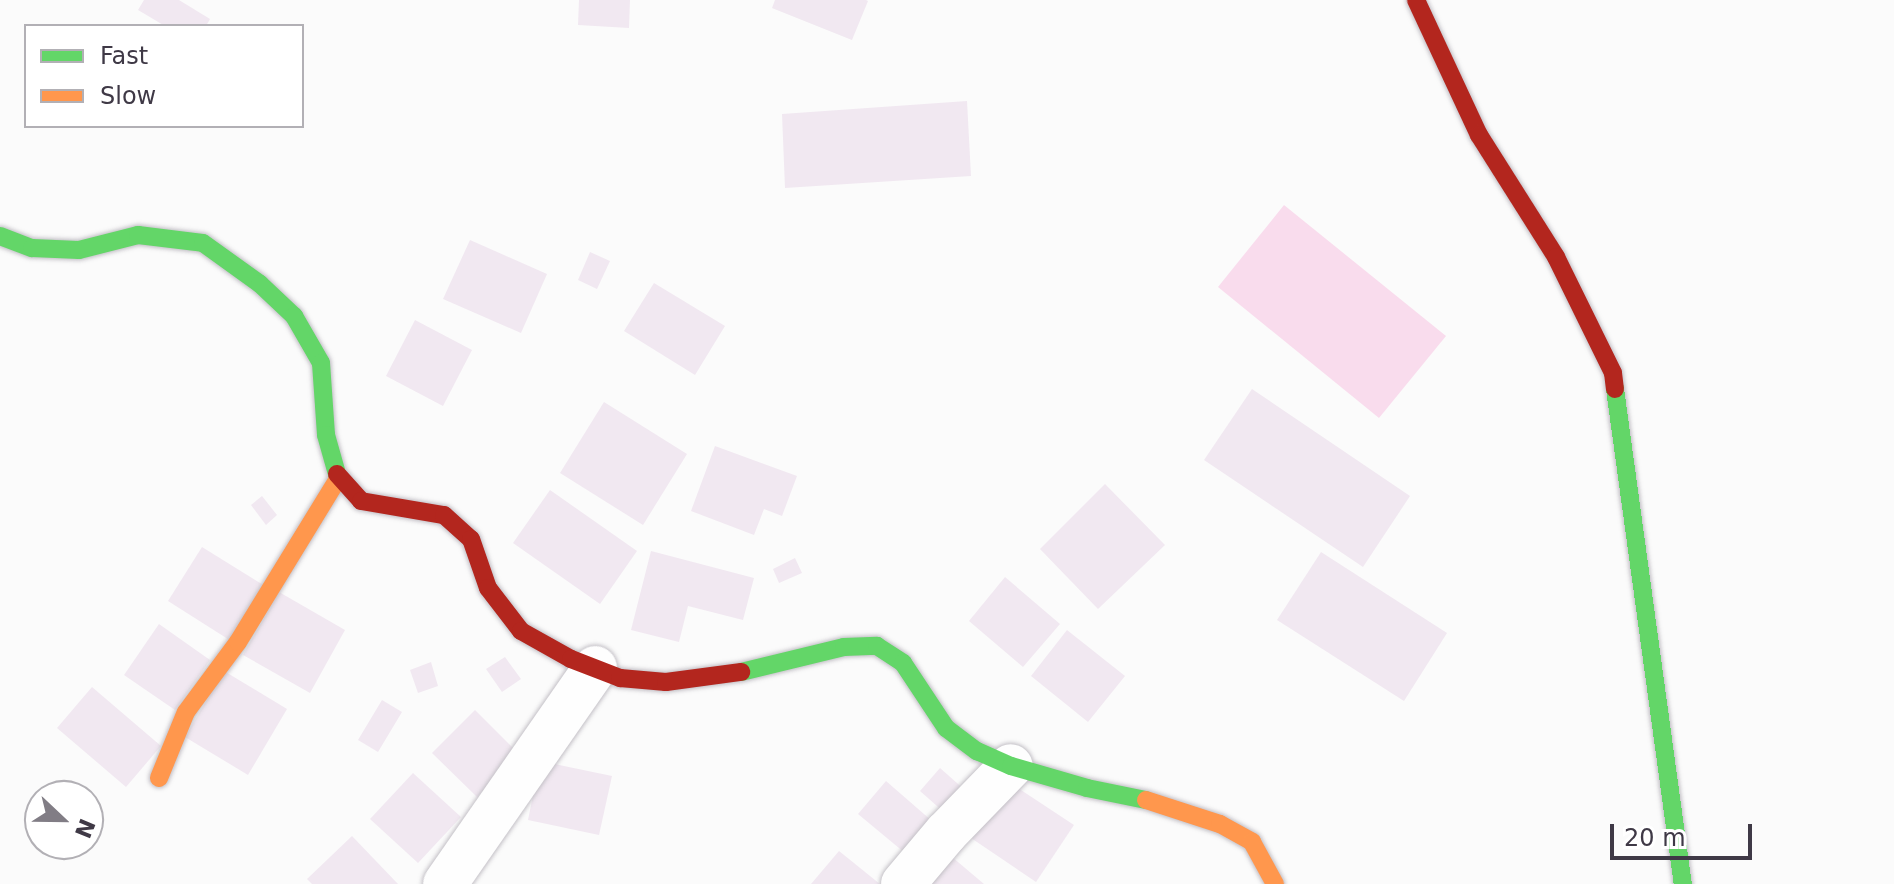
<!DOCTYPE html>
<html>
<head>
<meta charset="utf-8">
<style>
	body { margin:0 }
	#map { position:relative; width:1894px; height:884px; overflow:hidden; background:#fbfbfb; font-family:"DejaVu Sans",sans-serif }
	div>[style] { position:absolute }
	.green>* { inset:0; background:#f9dced }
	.building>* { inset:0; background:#f1e8f1 }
	.roads { filter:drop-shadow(0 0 2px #c3c0c6) drop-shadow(0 0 2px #c3c0c6) }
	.street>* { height:44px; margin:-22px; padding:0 22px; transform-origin:22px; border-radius:22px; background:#fefefe }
	.fast>* { height:18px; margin:-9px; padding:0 9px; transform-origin:9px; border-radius:9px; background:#63d668 }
	.slow>* { height:18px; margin:-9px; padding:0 9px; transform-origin:9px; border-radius:9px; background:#ff974d }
	.jam>* { height:18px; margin:-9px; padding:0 9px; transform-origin:9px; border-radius:9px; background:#b3261e }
	span { translate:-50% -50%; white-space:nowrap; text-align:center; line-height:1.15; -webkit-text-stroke:7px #fff; paint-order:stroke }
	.legend { position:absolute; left:24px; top:24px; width:280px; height:104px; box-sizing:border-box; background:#fff; border:2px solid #b2b0b5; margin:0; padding:10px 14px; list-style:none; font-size:24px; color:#3f3946 }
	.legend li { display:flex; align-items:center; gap:16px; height:40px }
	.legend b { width:40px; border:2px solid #b2b0b5 }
	.north { position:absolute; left:24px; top:780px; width:80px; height:80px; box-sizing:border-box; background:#fff; border:2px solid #b2b0b5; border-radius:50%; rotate:112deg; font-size:22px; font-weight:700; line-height:32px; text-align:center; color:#3f3946 }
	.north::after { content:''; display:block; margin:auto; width:28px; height:36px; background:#817d85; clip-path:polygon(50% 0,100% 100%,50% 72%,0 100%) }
	.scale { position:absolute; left:1610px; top:824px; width:142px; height:36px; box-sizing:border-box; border:4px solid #3f3946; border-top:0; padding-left:10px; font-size:24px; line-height:28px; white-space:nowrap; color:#3f3946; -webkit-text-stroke:6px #fff; paint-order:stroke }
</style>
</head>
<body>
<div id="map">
	<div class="green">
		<i style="clip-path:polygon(1284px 205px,1446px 336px,1379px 418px,1218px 287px)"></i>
	</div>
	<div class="building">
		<i style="clip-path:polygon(144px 0,179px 0,210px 19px,206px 26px,165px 26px,138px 10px)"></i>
		<i style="clip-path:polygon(579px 0,630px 0,629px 28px,578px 25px)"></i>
		<i style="clip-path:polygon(775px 0,866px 0,868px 1px,852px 40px,772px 8px)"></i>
		<i style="clip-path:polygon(967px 101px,971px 176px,785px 188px,782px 114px)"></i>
		<i style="clip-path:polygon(470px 240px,547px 274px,521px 333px,443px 299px)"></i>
		<i style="clip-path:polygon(590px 252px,610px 261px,597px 289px,578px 280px)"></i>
		<i style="clip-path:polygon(654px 283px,725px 326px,695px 375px,624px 331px)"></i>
		<i style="clip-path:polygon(415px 320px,472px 350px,443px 406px,386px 376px)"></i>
		<i style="clip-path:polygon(1252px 389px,1410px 496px,1363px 567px,1204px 460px)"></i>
		<i style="clip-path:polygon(604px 402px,687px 454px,643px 525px,560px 473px)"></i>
		<i style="clip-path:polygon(715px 446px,797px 476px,782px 516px,764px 509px,754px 535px,691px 511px)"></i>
		<i style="clip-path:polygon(1105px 484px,1165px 545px,1098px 609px,1040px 549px)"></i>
		<i style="clip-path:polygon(550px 490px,637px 551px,600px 604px,513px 543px)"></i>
		<i style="clip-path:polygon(262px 496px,277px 515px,266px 525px,251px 505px)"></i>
		<i style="clip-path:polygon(202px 547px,265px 586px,231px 641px,168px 601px)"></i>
		<i style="clip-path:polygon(651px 551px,754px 578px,743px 620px,688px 606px,679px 642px,631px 630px)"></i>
		<i style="clip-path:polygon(1321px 552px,1447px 633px,1404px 701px,1277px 620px)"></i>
		<i style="clip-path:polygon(795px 558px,802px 573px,779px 583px,773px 569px)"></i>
		<i style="clip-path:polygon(1005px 577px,1060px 624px,1023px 667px,969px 621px)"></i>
		<i style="clip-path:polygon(279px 592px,345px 630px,310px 693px,243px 655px)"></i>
		<i style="clip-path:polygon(159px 624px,210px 660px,175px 710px,124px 675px)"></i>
		<i style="clip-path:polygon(1067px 630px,1125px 676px,1088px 722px,1031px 676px)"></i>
		<i style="clip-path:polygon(505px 657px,521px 679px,502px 692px,486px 669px)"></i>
		<i style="clip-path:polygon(431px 662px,438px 686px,418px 693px,410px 670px)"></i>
		<i style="clip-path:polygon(224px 671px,287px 709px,248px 775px,185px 737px)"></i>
		<i style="clip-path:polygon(92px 687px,161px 746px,126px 787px,57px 728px)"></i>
		<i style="clip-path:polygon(382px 700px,402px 712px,378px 752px,358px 740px)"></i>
		<i style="clip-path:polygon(475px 710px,519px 754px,477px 797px,432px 753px)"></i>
		<i style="clip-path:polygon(540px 761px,612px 776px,599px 835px,528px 820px)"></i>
		<i style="clip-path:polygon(940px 768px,966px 791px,946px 814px,920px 791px)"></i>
		<i style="clip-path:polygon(413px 773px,461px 817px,418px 863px,370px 819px)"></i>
		<i style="clip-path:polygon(886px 781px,932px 821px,905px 853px,858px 814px)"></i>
		<i style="clip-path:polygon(1009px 782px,1074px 825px,1036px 882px,971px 838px)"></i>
		<i style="clip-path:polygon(352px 836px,398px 884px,312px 884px,307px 879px)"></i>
		<i style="clip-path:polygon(839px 851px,880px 884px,811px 884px)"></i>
		<i style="clip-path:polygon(952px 857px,984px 884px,929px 884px)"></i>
	</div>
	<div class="roads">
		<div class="street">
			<i style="left:445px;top:884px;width:263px;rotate:-55.2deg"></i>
			<i style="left:903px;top:884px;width:67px;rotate:-49.9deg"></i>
			<i style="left:946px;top:833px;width:93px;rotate:-45.9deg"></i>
		</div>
		<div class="fast">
			<i style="left:0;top:236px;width:34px;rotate:21deg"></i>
			<i style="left:32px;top:248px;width:47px;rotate:2.4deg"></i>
			<i style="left:79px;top:250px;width:61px;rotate:-14.3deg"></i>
			<i style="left:138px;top:235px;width:65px;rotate:7deg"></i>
			<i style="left:203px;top:243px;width:70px;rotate:35.7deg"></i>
			<i style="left:260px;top:284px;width:47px;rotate:43.3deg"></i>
			<i style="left:294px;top:316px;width:54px;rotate:60.1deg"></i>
			<i style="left:321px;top:363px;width:72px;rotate:86deg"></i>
			<i style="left:326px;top:435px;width:41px;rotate:74.2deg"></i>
			<i style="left:1615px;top:389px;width:500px;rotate:82.2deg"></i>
			<i style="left:741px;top:672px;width:106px;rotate:-13.6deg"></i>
			<i style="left:844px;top:647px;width:33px;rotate:-2deg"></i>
			<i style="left:877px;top:646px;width:31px;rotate:33deg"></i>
			<i style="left:903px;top:663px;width:78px;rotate:56.5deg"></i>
			<i style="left:946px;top:728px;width:39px;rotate:37deg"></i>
			<i style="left:977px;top:751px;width:37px;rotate:24deg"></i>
			<i style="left:1011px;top:766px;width:79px;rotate:16.1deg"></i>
			<i style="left:1087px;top:788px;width:60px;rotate:11.5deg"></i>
		</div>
		<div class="slow">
			<i style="left:159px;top:778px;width:71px;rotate:-67.8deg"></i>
			<i style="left:186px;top:712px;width:87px;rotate:-53.4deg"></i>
			<i style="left:238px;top:642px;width:191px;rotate:-58.5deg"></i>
			<i style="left:1146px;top:800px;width:78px;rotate:18deg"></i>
			<i style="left:1220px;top:824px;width:37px;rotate:29deg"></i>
			<i style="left:1252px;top:842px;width:48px;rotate:61.3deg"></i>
		</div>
		<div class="jam">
			<i style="left:1416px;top:0;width:149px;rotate:65deg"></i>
			<i style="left:1479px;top:135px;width:144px;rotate:57.7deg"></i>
			<i style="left:1556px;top:257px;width:129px;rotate:63.8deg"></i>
			<i style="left:1613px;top:373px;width:16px;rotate:83deg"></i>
			<i style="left:337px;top:474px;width:36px;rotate:48deg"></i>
			<i style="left:361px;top:501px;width:84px;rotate:9.6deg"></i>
			<i style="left:444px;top:515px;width:36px;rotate:42deg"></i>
			<i style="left:471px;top:539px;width:52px;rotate:70.9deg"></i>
			<i style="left:488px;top:588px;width:54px;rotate:52.5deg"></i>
			<i style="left:521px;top:631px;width:57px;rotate:29.2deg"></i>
			<i style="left:571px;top:659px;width:53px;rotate:21.2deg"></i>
			<i style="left:620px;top:678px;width:46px;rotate:5deg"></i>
			<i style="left:666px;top:682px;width:76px;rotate:-7.6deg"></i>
		</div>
	</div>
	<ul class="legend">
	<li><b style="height:10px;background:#63d668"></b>Fast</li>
	<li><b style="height:10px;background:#ff974d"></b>Slow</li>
	</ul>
	<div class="north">N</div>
	<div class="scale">20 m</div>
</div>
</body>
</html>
